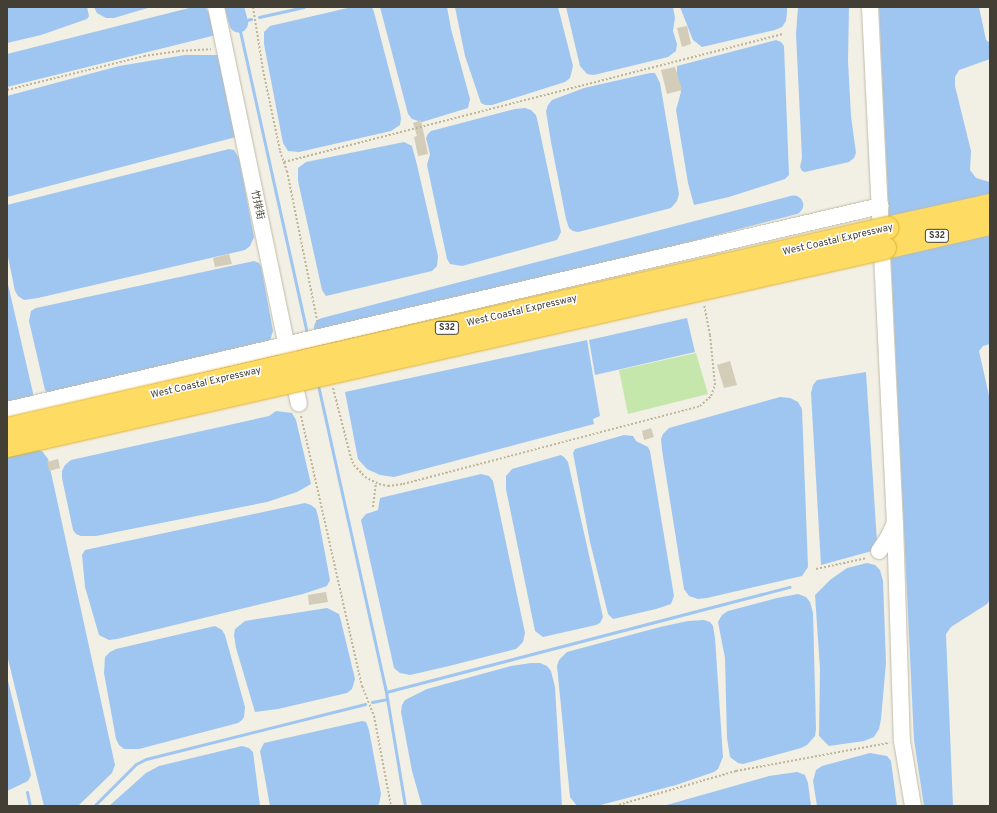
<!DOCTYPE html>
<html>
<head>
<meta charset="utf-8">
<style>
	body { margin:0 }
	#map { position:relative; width:997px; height:813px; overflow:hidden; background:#f2efe4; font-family:Overpass,"Noto Sans SC",sans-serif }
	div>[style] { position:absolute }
	.green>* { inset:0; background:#c6e7ac }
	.water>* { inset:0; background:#9fc6f0 }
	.stream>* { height:3px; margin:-1.5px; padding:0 1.5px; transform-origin:1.5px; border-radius:1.5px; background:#9fc6f0 }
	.river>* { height:19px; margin:-9.5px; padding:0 9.5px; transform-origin:9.5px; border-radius:9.5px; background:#9fc6f0 }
	.building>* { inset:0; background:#d3ccb9 }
	.path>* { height:2px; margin-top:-1px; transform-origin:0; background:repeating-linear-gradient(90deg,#bfb698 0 2px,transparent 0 4px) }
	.roads { filter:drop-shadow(0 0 1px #c0bba9) drop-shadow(0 0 1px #c0bba9) }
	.minor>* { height:16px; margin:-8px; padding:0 8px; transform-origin:8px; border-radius:8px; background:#fff }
	.highway>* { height:22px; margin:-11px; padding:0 11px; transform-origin:11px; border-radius:11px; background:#fedc63 }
	.bridges { filter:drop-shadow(0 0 1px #ddb233) drop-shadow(0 0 1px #ddb233) }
	.highway-bridge>* { height:22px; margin:-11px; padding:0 11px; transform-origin:11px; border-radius:11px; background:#fedc63 }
	span { translate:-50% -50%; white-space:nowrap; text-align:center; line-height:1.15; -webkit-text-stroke:3px #fff; paint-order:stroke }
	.shield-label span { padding:1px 3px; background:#fff; border:1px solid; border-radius:3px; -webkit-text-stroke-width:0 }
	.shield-label { font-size:9px; color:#443f34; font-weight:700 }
	.street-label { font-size:10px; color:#443f34 }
	.frame { position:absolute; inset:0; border:8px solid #443f34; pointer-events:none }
</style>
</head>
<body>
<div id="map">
	<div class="green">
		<i style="clip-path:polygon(696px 353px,708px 394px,628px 414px,619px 370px)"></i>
	</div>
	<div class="water">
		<i style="clip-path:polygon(7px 7px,87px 7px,89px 16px,87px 19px,41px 35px,7px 43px)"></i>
		<i style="clip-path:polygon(94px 7px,151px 7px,114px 18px,106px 18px,97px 13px)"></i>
		<i style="clip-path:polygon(193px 7px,205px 7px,214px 21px,216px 35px,7px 87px,7px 54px)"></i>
		<i style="clip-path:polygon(352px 7px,372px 7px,374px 12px,400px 112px,401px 119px,400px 125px,391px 131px,299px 152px,288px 151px,283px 143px,264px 44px,264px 32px,270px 26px)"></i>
		<i style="clip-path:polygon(380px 7px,447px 7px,451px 29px,470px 99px,468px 108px,422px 122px,412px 119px,408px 114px)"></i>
		<i style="clip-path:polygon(455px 7px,558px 7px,573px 66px,570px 78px,565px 82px,492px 105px,485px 105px,481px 103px,465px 56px)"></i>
		<i style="clip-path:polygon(566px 7px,673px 7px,675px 18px,673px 31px,677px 44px,676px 51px,668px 57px,594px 75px,587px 74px,580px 66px)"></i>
		<i style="clip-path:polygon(680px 7px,787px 7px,787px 12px,786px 21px,782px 27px,775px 30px,702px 47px,693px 40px)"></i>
		<i style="clip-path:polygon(798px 7px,849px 7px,848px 61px,851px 116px,856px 153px,854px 158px,849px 162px,805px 172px,802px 171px,800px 167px,802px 158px,796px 34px)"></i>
		<i style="clip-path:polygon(879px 7px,979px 7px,986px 40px,990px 43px,990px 59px,959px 70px,955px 77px,955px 86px,971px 151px,970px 170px,976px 178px,990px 182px,990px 344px,983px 346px,979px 351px,990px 400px,990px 600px,987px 604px,951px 627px,946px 634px,953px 806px,924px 806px,914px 740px)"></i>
		<i style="clip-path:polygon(776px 40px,781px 42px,784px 46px,789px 175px,785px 179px,729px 197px,694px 205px,688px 183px,676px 110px,681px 92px,677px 75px,677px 66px)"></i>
		<i style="clip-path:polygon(185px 55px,218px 55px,236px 137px,7px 197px,7px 96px,119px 66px)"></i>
		<i style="clip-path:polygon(650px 73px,655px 73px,660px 83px,679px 194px,677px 201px,671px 208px,602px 226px,578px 232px,573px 231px,569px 228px,566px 219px,551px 142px,546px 111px,548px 105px,552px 100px,584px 88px)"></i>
		<i style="clip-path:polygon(525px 108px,531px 110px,536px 115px,538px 123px,561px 232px,557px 240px,462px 266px,450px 264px,447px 259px,427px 165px,430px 154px,426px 138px,428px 134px,431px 131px,515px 109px)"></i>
		<i style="clip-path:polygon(404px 142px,412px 146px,417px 165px,438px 256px,437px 266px,432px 271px,326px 296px,322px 290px,298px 181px,298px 168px,306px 162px)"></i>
		<i style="clip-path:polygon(229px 149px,234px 150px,239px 158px,254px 237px,250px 246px,245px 250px,38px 298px,24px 300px,18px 296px,15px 291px,7px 252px,7px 205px)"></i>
		<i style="clip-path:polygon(254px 261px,259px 263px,261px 266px,273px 331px,269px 344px,49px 395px,45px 390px,29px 321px,31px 311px,36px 308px)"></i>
		<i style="clip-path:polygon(7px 280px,33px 393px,32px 400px,7px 414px)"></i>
		<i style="clip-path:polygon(687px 318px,695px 352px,595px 375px,589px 340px)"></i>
		<i style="clip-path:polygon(587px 340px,600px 416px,593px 419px,594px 424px,394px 477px,380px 475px,367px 469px,358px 459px,345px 392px)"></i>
		<i style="clip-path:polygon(866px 372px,877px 542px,872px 551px,821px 565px,811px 393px,813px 385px,817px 380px)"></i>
		<i style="clip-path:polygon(780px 397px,790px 398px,798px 402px,802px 409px,808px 567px,802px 576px,707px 598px,698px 599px,689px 596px,684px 589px,662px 450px,661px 439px,663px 434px,669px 428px)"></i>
		<i style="clip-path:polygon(276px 411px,292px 413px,296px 420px,311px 484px,297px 492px,267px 502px,96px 536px,81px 536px,76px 534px,73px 530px,62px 478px,62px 471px,65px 465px,71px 460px,269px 416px)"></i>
		<i style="clip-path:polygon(624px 435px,633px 436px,636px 441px,648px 447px,650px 451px,674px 596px,671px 604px,656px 609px,613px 619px,608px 614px,590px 542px,573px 453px,575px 449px)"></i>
		<i style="clip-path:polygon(35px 450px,42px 451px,48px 459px,115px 765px,112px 773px,78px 806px,44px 806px,7px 655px,7px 456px)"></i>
		<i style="clip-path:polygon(561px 455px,564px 457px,568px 462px,603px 617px,600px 623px,596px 625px,543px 637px,535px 631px,506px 489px,506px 476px,512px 469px)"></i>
		<i style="clip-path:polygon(481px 474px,489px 476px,493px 481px,525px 633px,523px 642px,516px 649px,449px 666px,410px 675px,400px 673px,394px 668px,361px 520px,366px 514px,378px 510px,380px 498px)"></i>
		<i style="clip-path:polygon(305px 503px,311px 505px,316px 509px,318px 516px,330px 580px,327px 586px,303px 594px,117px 639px,109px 640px,99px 635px,85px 587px,82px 555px,85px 550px)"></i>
		<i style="clip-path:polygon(867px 563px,875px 565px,880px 570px,883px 581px,886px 663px,881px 719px,879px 729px,874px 737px,864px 741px,829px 746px,819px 736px,820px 669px,815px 595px,830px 580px,847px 568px)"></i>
		<i style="clip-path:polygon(798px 594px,806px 597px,810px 602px,813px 613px,816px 729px,815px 736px,807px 745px,801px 748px,743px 764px,738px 763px,730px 757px,727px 738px,725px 658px,718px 622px,722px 615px,728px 611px,777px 598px)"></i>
		<i style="clip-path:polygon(327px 608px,339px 614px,341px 621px,355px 679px,352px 689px,347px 693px,278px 709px,255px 712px,236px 648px,234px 635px,235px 629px,245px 621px)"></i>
		<i style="clip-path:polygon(704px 620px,710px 622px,713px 626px,715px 638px,723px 757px,718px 769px,714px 772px,676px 785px,597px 806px,577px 806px,570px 797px,557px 666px,559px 660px,567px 652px,660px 627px,688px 621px)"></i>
		<i style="clip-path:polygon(215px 626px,222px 630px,225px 635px,245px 707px,244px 717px,242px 720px,238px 723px,139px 749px,124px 749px,119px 745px,116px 739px,104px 673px,105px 657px,110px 652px,116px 649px)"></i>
		<i style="clip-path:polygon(531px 663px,540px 663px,547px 666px,551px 671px,555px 687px,562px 806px,422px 806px,412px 771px,401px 712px,402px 705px,405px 700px,427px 689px,511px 666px)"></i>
		<i style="clip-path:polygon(7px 677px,31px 775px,28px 781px,7px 791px)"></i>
		<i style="clip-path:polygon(362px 721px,366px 722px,369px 730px,381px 794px,379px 804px,377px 806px,270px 806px,260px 751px,264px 743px)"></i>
		<i style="clip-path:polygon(242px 746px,249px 748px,253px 752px,260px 806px,109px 806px,146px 773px,159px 766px)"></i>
		<i style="clip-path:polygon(870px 753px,887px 756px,891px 761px,897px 806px,817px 806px,813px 781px,816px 770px,822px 766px)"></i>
		<i style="clip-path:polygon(797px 772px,805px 775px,808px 783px,811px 806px,663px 806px,769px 776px)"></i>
	</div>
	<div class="stream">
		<i style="left:259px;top:17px;width:46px;rotate:-12.5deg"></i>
		<i style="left:251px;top:19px;width:13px;rotate:167deg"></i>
		<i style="left:238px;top:22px;width:320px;rotate:77.5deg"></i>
		<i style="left:318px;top:385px;width:314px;rotate:77.5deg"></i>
		<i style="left:386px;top:692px;width:116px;rotate:80.5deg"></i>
		<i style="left:386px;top:692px;width:417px;rotate:-14.6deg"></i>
		<i style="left:372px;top:702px;width:15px;rotate:-11deg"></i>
		<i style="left:27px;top:792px;width:14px;rotate:78deg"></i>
		<i style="left:94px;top:806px;width:59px;rotate:-45deg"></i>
		<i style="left:136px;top:764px;width:11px;rotate:-27deg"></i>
		<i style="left:146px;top:759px;width:226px;rotate:-14.1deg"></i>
	</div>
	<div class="river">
		<i style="left:234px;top:7px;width:16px;rotate:75deg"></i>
		<i style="left:323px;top:327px;width:486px;rotate:-14.6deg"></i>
	</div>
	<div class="building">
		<i style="clip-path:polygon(687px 26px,691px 44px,682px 47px,677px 28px)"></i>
		<i style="clip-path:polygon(675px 67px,682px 90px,667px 94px,661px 70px)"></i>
		<i style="clip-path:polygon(421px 120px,428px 154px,418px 156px,414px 137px,417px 136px,413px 123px)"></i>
		<i style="clip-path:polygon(229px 254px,232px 264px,215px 267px,213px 258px)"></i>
		<i style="clip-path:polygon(730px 361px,737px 385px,724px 388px,717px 365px)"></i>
		<i style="clip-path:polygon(651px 428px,654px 437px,644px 440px,642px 431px)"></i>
		<i style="clip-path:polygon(58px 459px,60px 468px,49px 471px,47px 462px)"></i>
		<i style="clip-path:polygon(326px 592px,328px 602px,309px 605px,308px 595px)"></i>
	</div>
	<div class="path">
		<i style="left:253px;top:7px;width:64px;rotate:81deg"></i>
		<i style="left:263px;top:70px;width:83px;rotate:78.1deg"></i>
		<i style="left:280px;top:151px;width:21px;rotate:71deg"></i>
		<i style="left:287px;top:171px;width:157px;rotate:78.6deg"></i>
		<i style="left:7px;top:90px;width:141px;rotate:-13.9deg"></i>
		<i style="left:144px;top:56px;width:34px;rotate:-8deg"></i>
		<i style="left:178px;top:51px;width:33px;rotate:-3deg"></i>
		<i style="left:284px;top:162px;width:515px;rotate:-14.39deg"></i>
		<i style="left:333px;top:388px;width:72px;rotate:75.6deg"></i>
		<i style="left:351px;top:458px;width:8px;rotate:67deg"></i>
		<i style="left:354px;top:465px;width:16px;rotate:47deg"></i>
		<i style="left:365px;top:477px;width:16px;rotate:27deg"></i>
		<i style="left:379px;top:484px;width:9px;rotate:13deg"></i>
		<i style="left:388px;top:486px;width:15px;rotate:-8deg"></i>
		<i style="left:403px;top:484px;width:307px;rotate:-14.7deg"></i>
		<i style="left:700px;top:406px;width:15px;rotate:-42deg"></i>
		<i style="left:711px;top:396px;width:12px;rotate:-70deg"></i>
		<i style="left:715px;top:385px;width:50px;rotate:-95.7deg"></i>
		<i style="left:710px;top:335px;width:31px;rotate:-101deg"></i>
		<i style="left:301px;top:416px;width:277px;rotate:77.3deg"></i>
		<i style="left:362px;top:686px;width:32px;rotate:68deg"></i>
		<i style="left:374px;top:716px;width:92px;rotate:79.3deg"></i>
		<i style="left:373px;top:507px;width:24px;rotate:-83deg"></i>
		<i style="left:816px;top:569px;width:52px;rotate:-12.2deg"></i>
		<i style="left:615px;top:806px;width:126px;rotate:-16.1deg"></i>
		<i style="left:736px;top:771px;width:156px;rotate:-10.4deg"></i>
	</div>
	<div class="roads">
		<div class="minor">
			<i style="left:216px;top:7px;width:405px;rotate:78.2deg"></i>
			<i style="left:870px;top:7px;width:517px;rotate:87.23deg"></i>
			<i style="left:895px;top:523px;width:218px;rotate:88.2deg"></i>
			<i style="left:902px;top:741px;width:66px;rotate:80.4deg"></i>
			<i style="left:7px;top:410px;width:897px;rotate:-13.15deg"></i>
			<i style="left:879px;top:551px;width:16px;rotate:-55deg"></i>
			<i style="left:888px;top:538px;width:14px;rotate:-65deg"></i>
		</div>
		<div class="highway">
			<i style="left:887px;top:228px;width:106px;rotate:-12.6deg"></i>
			<i style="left:885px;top:248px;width:108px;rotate:-12.9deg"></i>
		</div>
	</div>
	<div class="bridges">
		<div class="highway-bridge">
			<i style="left:7px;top:429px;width:903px;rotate:-12.87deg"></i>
			<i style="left:7px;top:446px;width:900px;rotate:-12.71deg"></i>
		</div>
	</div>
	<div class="shield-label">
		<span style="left:937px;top:236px">S32</span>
		<span style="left:447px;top:328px">S32</span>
	</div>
	<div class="street-label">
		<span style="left:257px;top:205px;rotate:78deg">竹排街</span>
		<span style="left:838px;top:240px;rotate:-13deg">West Coastal Expressway</span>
		<span style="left:522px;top:311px;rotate:-13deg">West Coastal Expressway</span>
		<span style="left:206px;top:383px;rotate:-13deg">West Coastal Expressway</span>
	</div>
	<div class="frame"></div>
</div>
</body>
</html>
